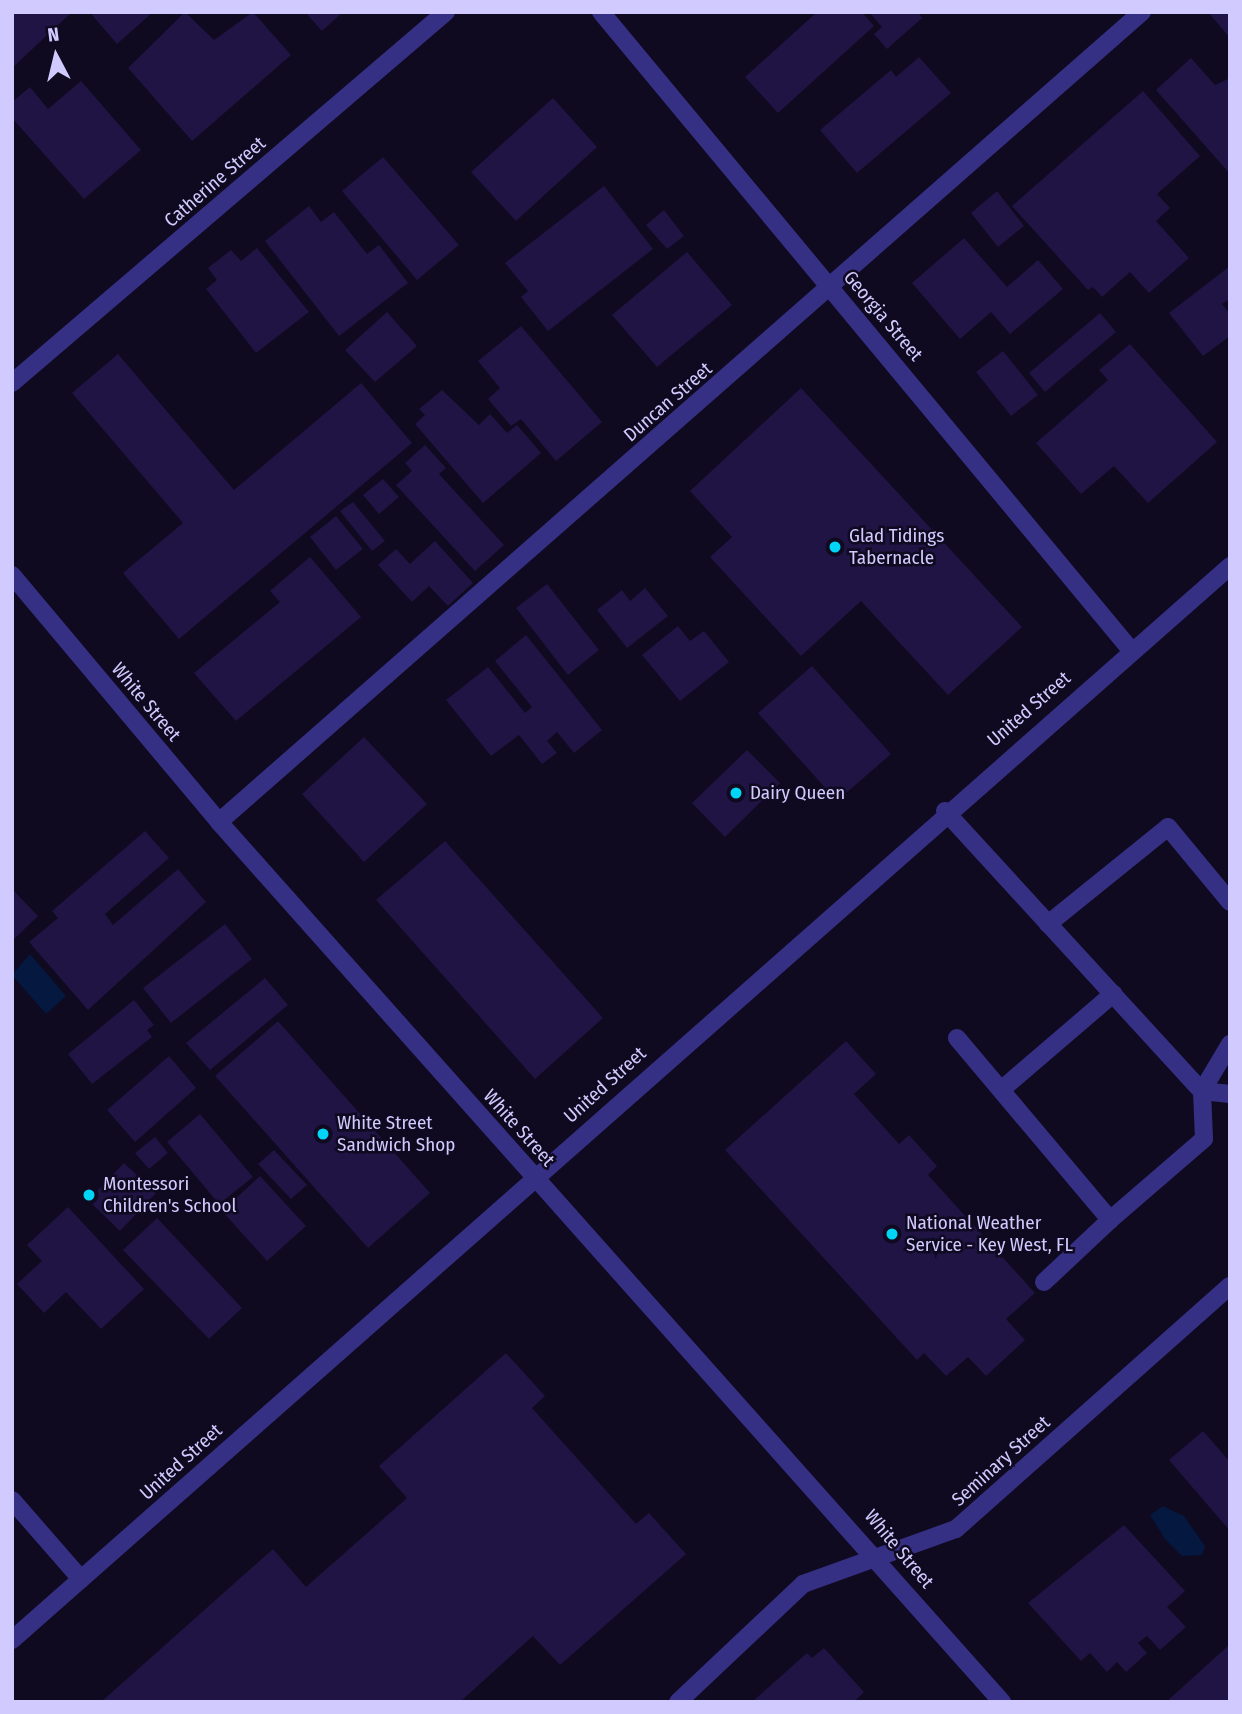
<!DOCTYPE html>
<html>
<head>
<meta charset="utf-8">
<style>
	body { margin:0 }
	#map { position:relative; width:1242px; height:1714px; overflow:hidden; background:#0f0a20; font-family:"Fira Sans Condensed",sans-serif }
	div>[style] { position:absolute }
	.water>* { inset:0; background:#041840 }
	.building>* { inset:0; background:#1f1443 }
	.service>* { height:18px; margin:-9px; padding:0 9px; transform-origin:9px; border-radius:9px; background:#363085 }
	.minor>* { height:18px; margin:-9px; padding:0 9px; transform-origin:9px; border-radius:9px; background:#363085 }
	.tertiary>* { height:18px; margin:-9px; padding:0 9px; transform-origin:9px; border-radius:9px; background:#363085 }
	.dots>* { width:19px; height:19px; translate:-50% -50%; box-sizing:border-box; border:4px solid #0f0a20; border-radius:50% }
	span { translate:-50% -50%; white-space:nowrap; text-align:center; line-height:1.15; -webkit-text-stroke:5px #0f0a20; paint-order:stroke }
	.street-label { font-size:19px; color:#d1caff }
	.poi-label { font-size:19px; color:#d1caff }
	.left { translate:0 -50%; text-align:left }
	.frame { position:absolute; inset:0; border:14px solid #d1caff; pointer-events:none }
	.north { position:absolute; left:21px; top:21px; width:70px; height:70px; -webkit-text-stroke:5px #0f0a20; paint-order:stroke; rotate:353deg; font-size:19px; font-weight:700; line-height:28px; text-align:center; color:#d1caff }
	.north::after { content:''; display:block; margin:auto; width:24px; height:32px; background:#d1caff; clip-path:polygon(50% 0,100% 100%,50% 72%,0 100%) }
</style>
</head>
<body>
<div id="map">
	<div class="water">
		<i style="clip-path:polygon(30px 954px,66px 996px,46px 1014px,12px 975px)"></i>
		<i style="clip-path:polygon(1163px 1506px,1184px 1516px,1205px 1546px,1202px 1555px,1182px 1556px,1165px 1539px,1150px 1515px)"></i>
	</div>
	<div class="building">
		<i style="clip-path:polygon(12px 12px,72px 12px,12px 68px)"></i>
		<i style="clip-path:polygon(153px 12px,117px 44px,92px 15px,94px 12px)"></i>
		<i style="clip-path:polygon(185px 12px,214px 40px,253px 12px,291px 55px,192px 141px,128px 68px)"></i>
		<i style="clip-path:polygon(305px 12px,343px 12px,322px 31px)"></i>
		<i style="clip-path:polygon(817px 12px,862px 12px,874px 26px,778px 113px,745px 77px)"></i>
		<i style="clip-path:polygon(869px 12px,918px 12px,922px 18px,887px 49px,874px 34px,882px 27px)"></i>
		<i style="clip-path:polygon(1208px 12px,1230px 12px,1230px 38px)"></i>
		<i style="clip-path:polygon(919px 57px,951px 93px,857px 173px,820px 130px,891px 70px,896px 77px)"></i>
		<i style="clip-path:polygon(1191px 58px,1215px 85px,1230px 78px,1230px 174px,1156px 90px)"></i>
		<i style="clip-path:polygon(81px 81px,141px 150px,84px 199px,12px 118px,12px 102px,30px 87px,48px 109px)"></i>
		<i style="clip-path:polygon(1143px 91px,1200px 156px,1157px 194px,1170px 208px,1156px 221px,1189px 258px,1149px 293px,1130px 272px,1102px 297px,1093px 287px,1088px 290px,1012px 206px)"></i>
		<i style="clip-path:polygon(553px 98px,597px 147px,516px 221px,471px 172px)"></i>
		<i style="clip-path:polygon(383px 157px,459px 245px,417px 280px,342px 191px)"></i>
		<i style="clip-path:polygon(604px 186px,653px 249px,548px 331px,521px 297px,528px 291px,505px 263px)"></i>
		<i style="clip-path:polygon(997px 191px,1024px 226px,998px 247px,971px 213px)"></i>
		<i style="clip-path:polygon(309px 206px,321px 222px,334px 212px,367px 254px,379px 245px,408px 283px,339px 336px,265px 241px)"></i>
		<i style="clip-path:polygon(664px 210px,684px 236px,667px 249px,646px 225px)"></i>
		<i style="clip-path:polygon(964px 238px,1007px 287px,1038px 260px,1063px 289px,1010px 334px,991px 312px,960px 339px,912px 283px)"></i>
		<i style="clip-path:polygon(257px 248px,309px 312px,256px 353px,206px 289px,217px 280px,208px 268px,231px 250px,241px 261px)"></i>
		<i style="clip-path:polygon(687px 252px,732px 305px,657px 367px,612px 315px)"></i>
		<i style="clip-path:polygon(1230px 266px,1230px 299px,1222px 304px,1230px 314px,1230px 336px,1203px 356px,1169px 313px)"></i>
		<i style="clip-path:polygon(387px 312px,417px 346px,375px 382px,345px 350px)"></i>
		<i style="clip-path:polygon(1100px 313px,1116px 332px,1045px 392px,1029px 373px)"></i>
		<i style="clip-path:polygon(521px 326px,602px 422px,556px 461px,521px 419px,511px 426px,488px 399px,500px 388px,478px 361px)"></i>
		<i style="clip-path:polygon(1130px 344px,1217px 442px,1148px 503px,1114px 466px,1081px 494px,1036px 443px,1108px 380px,1099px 370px)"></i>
		<i style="clip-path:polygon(1003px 351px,1038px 395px,1011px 416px,976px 372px)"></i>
		<i style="clip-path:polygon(118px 354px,234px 490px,361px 383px,412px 443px,179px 639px,123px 573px,183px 523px,72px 393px)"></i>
		<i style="clip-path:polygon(801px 388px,1022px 627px,948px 695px,861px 601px,801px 656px,710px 557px,732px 537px,690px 491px)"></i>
		<i style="clip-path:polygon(442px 390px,479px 425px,490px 414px,507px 433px,517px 425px,541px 453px,483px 503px,415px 424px,425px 415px,419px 409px)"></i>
		<i style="clip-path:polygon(425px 445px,446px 468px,439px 474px,504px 545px,475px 571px,396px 485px,412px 471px,405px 463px)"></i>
		<i style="clip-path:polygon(383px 479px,399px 497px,379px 514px,363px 495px)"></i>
		<i style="clip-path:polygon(353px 502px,385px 541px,372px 551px,340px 511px)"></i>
		<i style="clip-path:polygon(336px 516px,363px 549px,336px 570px,310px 537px)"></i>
		<i style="clip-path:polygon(435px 541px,473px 583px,448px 606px,429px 586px,412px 602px,378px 565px,396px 549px,410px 564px)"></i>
		<i style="clip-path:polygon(310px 557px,361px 617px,236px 721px,194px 673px,280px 602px,270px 591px)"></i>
		<i style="clip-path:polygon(547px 584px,599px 650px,568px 675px,516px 608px)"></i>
		<i style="clip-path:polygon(645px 588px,668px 616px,627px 648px,597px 610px,622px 590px,630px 601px)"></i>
		<i style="clip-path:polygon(678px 626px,690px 641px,704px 631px,729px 662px,680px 701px,642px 655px)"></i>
		<i style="clip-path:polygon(526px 635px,602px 730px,574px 753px,557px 732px,547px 741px,557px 753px,542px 764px,519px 735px,491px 756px,446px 700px,488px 667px,525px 713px,532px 707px,495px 661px)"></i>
		<i style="clip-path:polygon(812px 666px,891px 754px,837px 801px,758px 713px)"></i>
		<i style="clip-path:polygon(364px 737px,427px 804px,364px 862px,302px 794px)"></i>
		<i style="clip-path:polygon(747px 750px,780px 783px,725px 837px,692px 803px)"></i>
		<i style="clip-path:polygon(145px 831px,169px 858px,105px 914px,113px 925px,178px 869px,206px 902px,88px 1010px,29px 942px,58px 918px,52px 911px)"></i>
		<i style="clip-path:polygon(445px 841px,603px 1018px,535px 1079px,376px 900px)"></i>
		<i style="clip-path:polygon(12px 889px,38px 916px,12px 941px)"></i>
		<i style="clip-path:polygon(225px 924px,252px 959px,171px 1023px,143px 988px)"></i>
		<i style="clip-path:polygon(265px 978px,288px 1005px,210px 1070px,186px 1043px)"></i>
		<i style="clip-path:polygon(134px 1000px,154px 1025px,147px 1030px,152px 1037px,92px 1084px,68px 1054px)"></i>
		<i style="clip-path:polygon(278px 1021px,430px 1193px,368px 1248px,215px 1076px)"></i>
		<i style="clip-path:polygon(846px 1041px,876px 1074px,854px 1094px,899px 1144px,909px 1135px,937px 1166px,928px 1175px,1035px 1293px,1006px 1319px,1025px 1340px,986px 1376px,968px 1357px,946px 1376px,924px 1353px,917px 1360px,725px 1150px)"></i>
		<i style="clip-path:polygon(169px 1056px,196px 1088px,135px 1142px,107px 1110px)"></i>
		<i style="clip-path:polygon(200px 1114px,253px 1177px,219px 1204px,167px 1142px)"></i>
		<i style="clip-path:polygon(155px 1137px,168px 1153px,149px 1169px,135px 1153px)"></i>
		<i style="clip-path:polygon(274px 1150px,307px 1185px,291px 1199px,258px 1164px)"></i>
		<i style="clip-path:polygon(124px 1163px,156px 1193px,120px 1231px,88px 1200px)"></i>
		<i style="clip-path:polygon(260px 1176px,306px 1226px,267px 1261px,222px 1211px)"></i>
		<i style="clip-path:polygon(68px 1207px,144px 1289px,101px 1329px,66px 1292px,44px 1313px,17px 1284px,42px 1261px,27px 1245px)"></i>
		<i style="clip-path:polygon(157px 1218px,242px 1308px,209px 1339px,123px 1250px)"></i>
		<i style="clip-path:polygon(506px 1353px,545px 1396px,532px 1408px,636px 1524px,649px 1513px,686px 1554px,560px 1665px,533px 1636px,460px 1702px,101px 1702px,273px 1549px,306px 1587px,407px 1498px,379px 1466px)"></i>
		<i style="clip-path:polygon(1203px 1431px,1230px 1462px,1230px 1531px,1169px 1460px)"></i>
		<i style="clip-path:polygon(1124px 1525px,1185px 1591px,1167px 1607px,1186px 1627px,1160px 1650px,1147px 1636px,1138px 1643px,1147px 1653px,1126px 1672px,1117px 1662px,1107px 1672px,1090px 1653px,1081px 1661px,1028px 1603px)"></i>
		<i style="clip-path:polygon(1229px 1645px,1230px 1702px,1166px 1702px)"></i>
		<i style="clip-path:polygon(824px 1648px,864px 1692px,854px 1702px,752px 1702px,807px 1653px,812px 1658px)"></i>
	</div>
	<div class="service">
		<i style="left:945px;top:811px;width:380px;rotate:47.5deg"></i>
		<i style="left:1202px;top:1091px;width:28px;rotate:6deg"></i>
		<i style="left:1048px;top:924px;width:154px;rotate:-38.9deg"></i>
		<i style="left:1168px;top:827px;width:97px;rotate:50.4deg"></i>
		<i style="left:957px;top:1038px;width:238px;rotate:49.9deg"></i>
		<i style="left:1110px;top:1220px;width:124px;rotate:-40.8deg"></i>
		<i style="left:1204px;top:1139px;width:48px;rotate:-92.4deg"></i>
		<i style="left:1202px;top:1091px;width:55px;rotate:-59.2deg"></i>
		<i style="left:1001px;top:1090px;width:148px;rotate:-40.6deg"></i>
		<i style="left:1044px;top:1282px;width:91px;rotate:-43.2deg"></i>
	</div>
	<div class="minor">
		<i style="left:601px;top:12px;width:828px;rotate:50.29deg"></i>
		<i style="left:12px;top:383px;width:571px;rotate:-40.53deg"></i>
		<i style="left:219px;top:822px;width:1228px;rotate:-41.27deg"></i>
		<i style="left:12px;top:1500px;width:105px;rotate:48.9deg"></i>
		<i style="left:678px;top:1702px;width:172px;rotate:-43.3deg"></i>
		<i style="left:803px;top:1584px;width:163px;rotate:-19.8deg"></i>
		<i style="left:956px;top:1529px;width:366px;rotate:-41.6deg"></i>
	</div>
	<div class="tertiary">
		<i style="left:12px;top:575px;width:322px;rotate:50deg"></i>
		<i style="left:219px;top:822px;width:1178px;rotate:48.34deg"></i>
		<i style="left:12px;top:1640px;width:1624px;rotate:-41.4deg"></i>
	</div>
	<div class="dots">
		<i style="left:835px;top:547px;background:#00d5f5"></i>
		<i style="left:736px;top:793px;background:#00d5f5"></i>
		<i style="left:323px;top:1134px;background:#00d5f5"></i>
		<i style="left:89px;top:1195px;background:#00d5f5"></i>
		<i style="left:892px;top:1234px;background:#00d5f5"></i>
	</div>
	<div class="street-label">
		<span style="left:215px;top:182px;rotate:-41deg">Catherine Street</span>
		<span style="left:883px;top:316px;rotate:50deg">Georgia Street</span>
		<span style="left:668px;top:402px;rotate:-41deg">Duncan Street</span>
		<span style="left:146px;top:702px;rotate:50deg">White Street</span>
		<span style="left:1029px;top:709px;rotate:-41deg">United Street</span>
		<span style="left:605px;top:1085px;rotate:-42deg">United Street</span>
		<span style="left:519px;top:1128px;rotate:48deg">White Street</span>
		<span style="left:1001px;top:1461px;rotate:-42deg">Seminary Street</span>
		<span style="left:181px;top:1462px;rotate:-42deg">United Street</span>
		<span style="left:899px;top:1549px;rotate:50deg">White Street</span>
	</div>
	<div class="poi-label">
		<span class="left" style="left:849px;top:547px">Glad Tidings<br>Tabernacle</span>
		<span class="left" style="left:750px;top:793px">Dairy Queen</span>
		<span class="left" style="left:337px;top:1134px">White Street<br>Sandwich Shop</span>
		<span class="left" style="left:103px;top:1195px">Montessori<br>Children's School</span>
		<span class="left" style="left:906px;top:1234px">National Weather<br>Service - Key West, FL</span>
	</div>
	<div class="frame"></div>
	<div class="north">N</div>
</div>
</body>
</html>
